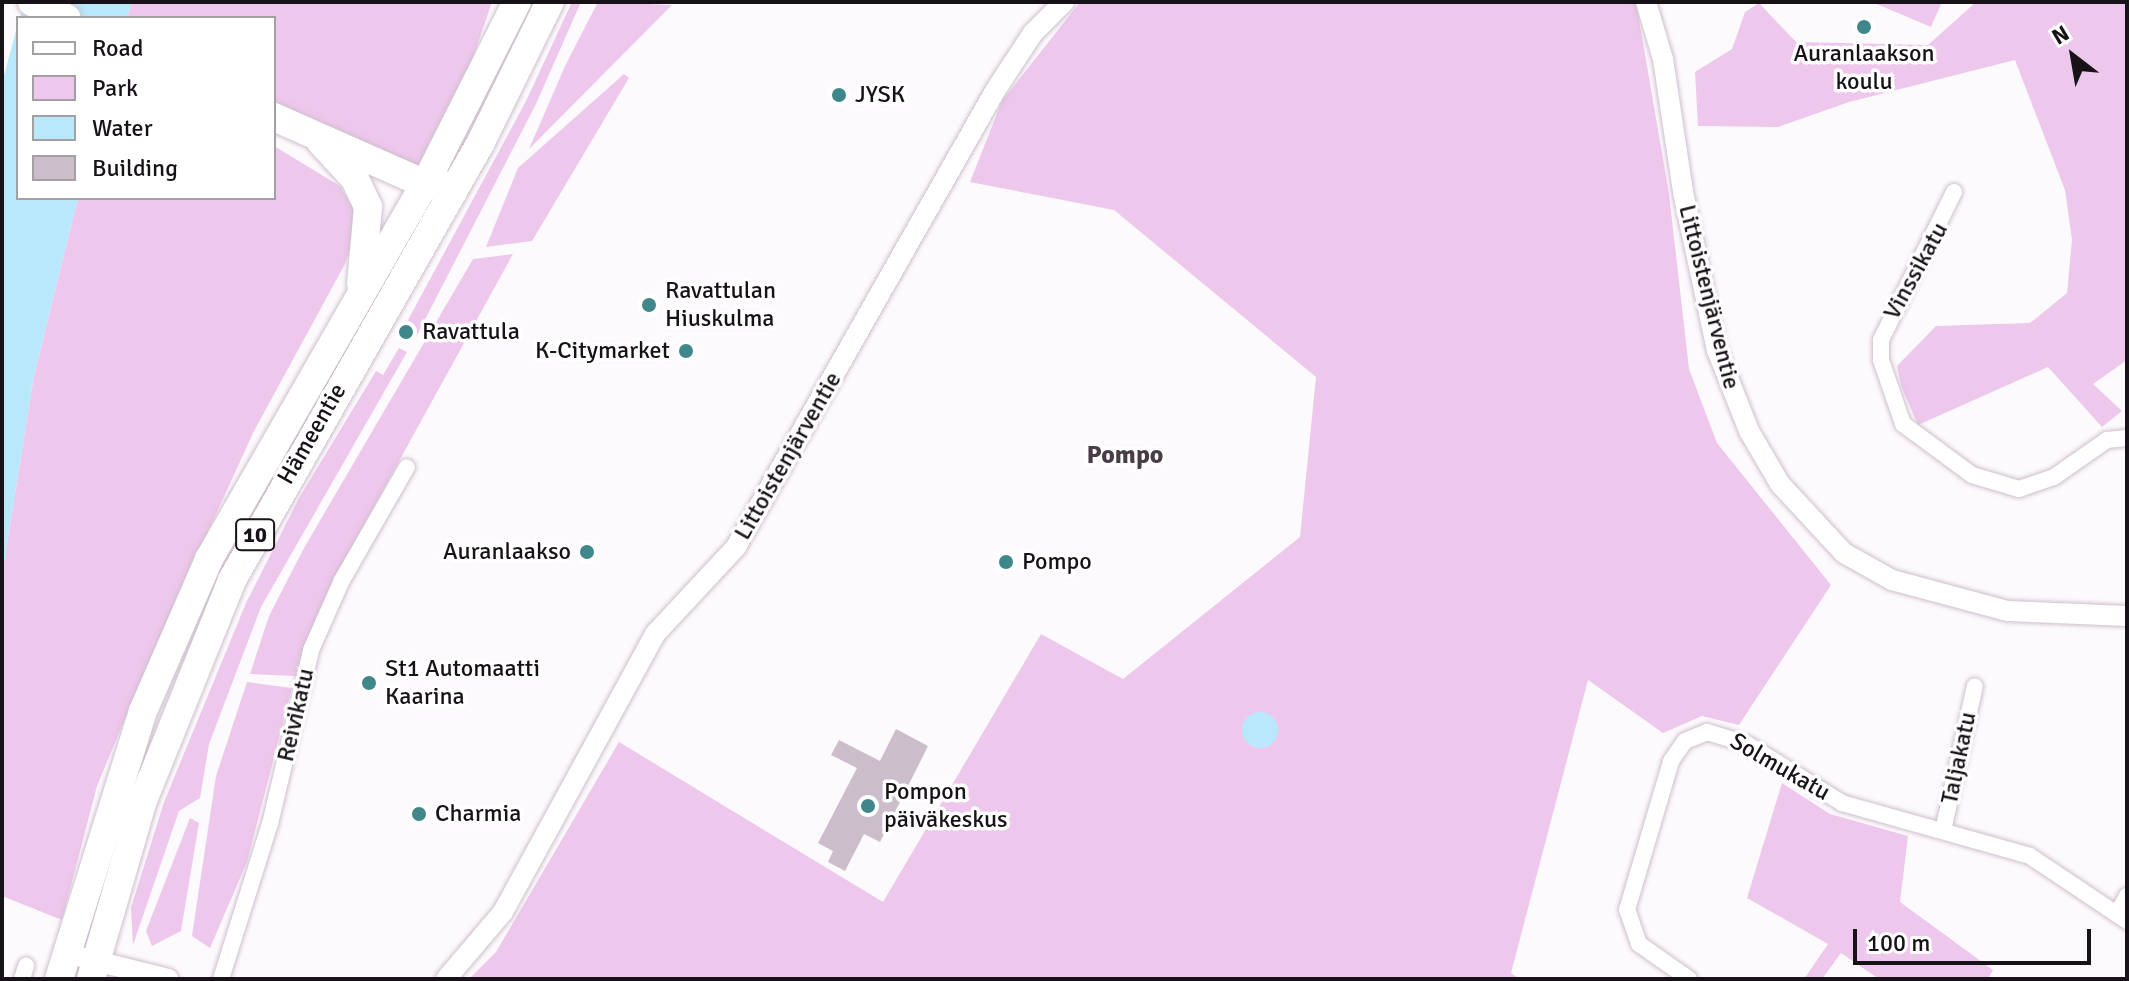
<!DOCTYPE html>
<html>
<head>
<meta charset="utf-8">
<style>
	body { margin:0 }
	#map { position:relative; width:2129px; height:981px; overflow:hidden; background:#fdfafd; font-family:Signika,sans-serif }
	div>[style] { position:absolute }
	.green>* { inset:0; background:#eec7ec }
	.water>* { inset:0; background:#b8e8f9 }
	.round { border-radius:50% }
	.building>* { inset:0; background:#cbbdca }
	.roads { filter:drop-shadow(0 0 2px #cdbfcc) drop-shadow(0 0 2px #cdbfcc) }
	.minor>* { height:16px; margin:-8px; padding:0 8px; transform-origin:8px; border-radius:8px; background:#fff }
	.tertiary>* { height:20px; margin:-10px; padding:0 10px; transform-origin:10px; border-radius:10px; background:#fff }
	.trunk>* { height:28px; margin:-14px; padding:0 14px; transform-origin:14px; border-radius:14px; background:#fff }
	.dots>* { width:22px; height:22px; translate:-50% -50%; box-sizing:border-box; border:4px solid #fff; border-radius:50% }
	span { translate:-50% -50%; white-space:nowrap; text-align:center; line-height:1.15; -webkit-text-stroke:7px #fff; paint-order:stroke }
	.shield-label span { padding:2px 6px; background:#fff; border:2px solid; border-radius:6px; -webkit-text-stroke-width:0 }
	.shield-label { font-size:22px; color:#171217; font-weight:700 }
	.poi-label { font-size:24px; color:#171217 }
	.left { translate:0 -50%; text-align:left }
	.right { translate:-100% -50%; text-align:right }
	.street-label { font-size:24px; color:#171217 }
	.neighbourhood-label { font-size:26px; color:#483c47; font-weight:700 }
	.frame { position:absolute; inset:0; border:4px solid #171217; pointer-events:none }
	.legend { position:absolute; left:16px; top:16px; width:260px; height:184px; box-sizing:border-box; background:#fff; border:2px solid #a2a0a2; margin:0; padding:10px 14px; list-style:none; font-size:24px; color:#171217 }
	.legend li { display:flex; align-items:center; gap:16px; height:40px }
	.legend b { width:40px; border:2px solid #a2a0a2 }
	.north { position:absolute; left:2033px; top:16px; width:80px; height:80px; -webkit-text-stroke:6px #fff; paint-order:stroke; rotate:329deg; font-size:22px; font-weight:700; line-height:32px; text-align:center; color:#171217 }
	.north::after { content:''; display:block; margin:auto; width:28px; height:36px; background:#171217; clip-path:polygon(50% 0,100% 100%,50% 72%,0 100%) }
	.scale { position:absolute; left:1853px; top:929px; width:238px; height:36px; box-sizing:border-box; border:4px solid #171217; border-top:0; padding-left:10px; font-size:24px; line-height:28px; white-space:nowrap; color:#171217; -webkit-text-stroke:6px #fff; paint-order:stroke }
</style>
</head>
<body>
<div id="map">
	<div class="green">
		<i style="clip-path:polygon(132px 2px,492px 2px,466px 78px,417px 169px,274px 102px,274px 18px,127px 18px)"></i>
		<i style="clip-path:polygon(572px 2px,581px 2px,536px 104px,416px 337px,408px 320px,526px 101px)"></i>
		<i style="clip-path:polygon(598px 2px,672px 5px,529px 149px,566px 64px)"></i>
		<i style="clip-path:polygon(1080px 2px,1636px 2px,1669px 194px,1689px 369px,1717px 443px,1831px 585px,1739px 725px,1702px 716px,1663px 733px,1588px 680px,1511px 973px,1519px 979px,469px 979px,496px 952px,619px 742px,883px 902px,1041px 634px,1123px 679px,1300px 537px,1316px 377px,1114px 210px,970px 182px,1002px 101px)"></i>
		<i style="clip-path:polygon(1872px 2px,1942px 2px,1931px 27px)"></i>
		<i style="clip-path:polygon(1976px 2px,2127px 2px,2127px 360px,2093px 384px,2122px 411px,2102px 427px,2048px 367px,1918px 425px,1901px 386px,1897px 366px,1936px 326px,2030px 323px,2067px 293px,2072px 240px,2065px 190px,2015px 60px,1849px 102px,1778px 127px,1698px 126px,1695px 72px,1732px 49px,1745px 12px,1759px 3px,1796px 42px,1928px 45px)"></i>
		<i style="clip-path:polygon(624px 74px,629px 78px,532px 241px,486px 247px,518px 168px)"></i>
		<i style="clip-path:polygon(274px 146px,340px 186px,353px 208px,356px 232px,345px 264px,254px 431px,149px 661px,97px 786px,62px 920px,2px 896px,2px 575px,34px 375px,78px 198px,274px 198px)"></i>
		<i style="clip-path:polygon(513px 254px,332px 583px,296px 676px,250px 674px,269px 616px,304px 548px,473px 259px)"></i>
		<i style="clip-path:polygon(399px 348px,407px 352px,261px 607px,209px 744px,200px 798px,179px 811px,133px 945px,131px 908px,164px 802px,246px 603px,299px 498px,376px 371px,383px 375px)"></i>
		<i style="clip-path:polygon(247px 682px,292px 688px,247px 862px,210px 948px,192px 936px,216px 776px)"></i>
		<i style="clip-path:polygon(1782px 783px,1830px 814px,1908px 836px,1900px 902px,1993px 970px,1988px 979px,1879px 979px,1841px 953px,1822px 979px,1804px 979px,1828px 944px,1747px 898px)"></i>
		<i style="clip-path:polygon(190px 818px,199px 823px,181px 931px,152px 946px,146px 931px)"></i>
	</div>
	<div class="water">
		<i style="clip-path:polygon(24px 2px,132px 2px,127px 18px,20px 18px)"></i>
		<i style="clip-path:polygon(18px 23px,18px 198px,78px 198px,34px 375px,2px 575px,2px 83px)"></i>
		<i class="round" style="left:1242px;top:712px;width:36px;height:36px"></i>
	</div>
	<div class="building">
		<i style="clip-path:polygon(896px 729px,928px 746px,880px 842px,864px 834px,845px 871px,828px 862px,833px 851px,818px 843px,857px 768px,831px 755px,839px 740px,880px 761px)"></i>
	</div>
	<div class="roads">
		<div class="minor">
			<i style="left:1954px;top:192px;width:165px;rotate:116.3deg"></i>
			<i style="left:1881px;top:340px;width:20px;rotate:90deg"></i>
			<i style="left:1881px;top:360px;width:68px;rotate:71deg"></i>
			<i style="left:1903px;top:424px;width:86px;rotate:36.5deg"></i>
			<i style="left:1972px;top:475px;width:49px;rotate:16.6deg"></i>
			<i style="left:2019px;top:489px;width:37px;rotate:-19deg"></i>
			<i style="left:2054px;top:477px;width:65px;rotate:-34.9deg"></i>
			<i style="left:2107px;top:440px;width:20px;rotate:-6deg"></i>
			<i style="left:1943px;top:831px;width:148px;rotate:-77.6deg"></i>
			<i style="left:2117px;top:914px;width:21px;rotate:-61deg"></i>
			<i style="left:22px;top:979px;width:14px;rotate:-73deg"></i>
			<i style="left:221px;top:979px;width:163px;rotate:-72.5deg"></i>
			<i style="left:270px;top:824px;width:179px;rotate:-76.7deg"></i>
			<i style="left:311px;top:650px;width:77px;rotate:-66.1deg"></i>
			<i style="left:342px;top:580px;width:130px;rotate:-60.1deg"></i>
			<i style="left:1689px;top:979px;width:61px;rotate:-145deg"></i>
			<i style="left:1639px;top:944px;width:36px;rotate:-109deg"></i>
			<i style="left:1627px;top:910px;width:155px;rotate:-73.5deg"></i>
			<i style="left:1671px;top:761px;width:24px;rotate:-55deg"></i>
			<i style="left:1685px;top:741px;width:24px;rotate:-22deg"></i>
			<i style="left:1707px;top:732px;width:42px;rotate:16.7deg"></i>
			<i style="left:1747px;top:744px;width:112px;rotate:31.8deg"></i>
			<i style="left:1842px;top:803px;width:195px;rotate:15.7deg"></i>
			<i style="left:2030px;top:856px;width:117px;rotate:33.8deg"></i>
		</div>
		<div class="tertiary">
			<i style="left:1646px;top:2px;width:59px;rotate:73.4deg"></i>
			<i style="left:1663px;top:59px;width:134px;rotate:81.4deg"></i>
			<i style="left:1683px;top:192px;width:162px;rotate:77.9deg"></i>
			<i style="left:1717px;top:350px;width:87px;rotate:68.4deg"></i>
			<i style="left:1749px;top:431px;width:61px;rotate:59.7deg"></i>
			<i style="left:1780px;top:484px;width:94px;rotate:47.2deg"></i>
			<i style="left:1844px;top:553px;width:55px;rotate:29.4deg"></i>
			<i style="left:1892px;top:580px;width:120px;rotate:15deg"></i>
			<i style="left:2008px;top:611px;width:119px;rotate:2.4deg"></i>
			<i style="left:84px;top:958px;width:87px;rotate:14deg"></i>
			<i style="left:446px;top:979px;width:88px;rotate:-49.6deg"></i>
			<i style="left:503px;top:912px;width:317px;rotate:-61.3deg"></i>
			<i style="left:655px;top:634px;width:119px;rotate:-47deg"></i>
			<i style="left:736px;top:547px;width:524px;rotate:-60.4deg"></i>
			<i style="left:995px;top:91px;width:69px;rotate:-56.8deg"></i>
			<i style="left:1033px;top:33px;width:44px;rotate:-45deg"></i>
		</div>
		<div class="trunk">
			<i style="left:32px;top:2px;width:38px;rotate:25deg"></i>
			<i style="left:274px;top:117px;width:165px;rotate:23.9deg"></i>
			<i style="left:425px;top:184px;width:19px;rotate:3deg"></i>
			<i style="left:321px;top:142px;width:50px;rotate:47.4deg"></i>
			<i style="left:355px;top:179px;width:31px;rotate:65deg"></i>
			<i style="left:368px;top:207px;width:77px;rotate:95.2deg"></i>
			<i style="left:59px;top:979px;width:281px;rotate:-72.6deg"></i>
			<i style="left:143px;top:711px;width:166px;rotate:-66.5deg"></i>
			<i style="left:209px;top:559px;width:433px;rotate:-60.1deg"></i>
			<i style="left:425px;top:184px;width:204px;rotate:-63.2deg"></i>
			<i style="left:91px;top:979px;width:183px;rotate:-73.8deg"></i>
			<i style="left:142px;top:803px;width:240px;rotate:-68deg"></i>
			<i style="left:232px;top:580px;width:502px;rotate:-60.37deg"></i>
			<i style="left:480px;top:144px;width:158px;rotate:-63.8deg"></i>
		</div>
	</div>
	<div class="dots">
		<i style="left:1864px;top:27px;background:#3f878b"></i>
		<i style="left:839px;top:95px;background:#3f878b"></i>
		<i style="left:649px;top:305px;background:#3f878b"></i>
		<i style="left:406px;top:332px;background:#3f878b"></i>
		<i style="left:686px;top:351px;background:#3f878b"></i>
		<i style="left:587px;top:552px;background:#3f878b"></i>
		<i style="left:1006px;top:562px;background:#3f878b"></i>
		<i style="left:369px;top:683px;background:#3f878b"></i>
		<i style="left:868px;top:806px;background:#3f878b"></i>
		<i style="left:419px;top:814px;background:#3f878b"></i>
	</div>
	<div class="shield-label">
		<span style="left:255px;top:535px">10</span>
	</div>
	<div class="poi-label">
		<span style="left:1864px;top:68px">Auranlaakson<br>koulu</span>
		<span class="left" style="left:855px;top:95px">JYSK</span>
		<span class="left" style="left:665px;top:305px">Ravattulan<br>Hiuskulma</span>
		<span class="left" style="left:422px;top:332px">Ravattula</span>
		<span class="right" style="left:670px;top:351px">K-Citymarket</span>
		<span class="right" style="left:571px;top:552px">Auranlaakso</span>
		<span class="left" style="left:1022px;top:562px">Pompo</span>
		<span class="left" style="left:385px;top:683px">St1 Automaatti<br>Kaarina</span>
		<span class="left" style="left:884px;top:806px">Pompon<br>päiväkeskus</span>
		<span class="left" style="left:435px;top:814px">Charmia</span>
	</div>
	<div class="street-label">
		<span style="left:1916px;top:271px;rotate:-61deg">Vinssikatu</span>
		<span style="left:1709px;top:297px;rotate:76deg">Littoistenjärventie</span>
		<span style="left:312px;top:434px;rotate:-60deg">Hämeentie</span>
		<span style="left:788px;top:456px;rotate:-60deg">Littoistenjärventie</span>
		<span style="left:296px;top:715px;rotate:-77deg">Reivikatu</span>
		<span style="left:1959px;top:758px;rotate:-78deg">Taljakatu</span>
		<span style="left:1780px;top:767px;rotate:30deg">Solmukatu</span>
	</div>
	<div class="neighbourhood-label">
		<span style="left:1125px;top:456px">Pompo</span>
	</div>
	<div class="frame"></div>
	<ul class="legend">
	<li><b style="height:10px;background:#fff"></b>Road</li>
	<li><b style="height:22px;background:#eec7ec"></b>Park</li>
	<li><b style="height:22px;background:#b8e8f9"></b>Water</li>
	<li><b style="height:22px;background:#cbbdca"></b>Building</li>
	</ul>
	<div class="north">N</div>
	<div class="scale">100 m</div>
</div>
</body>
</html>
